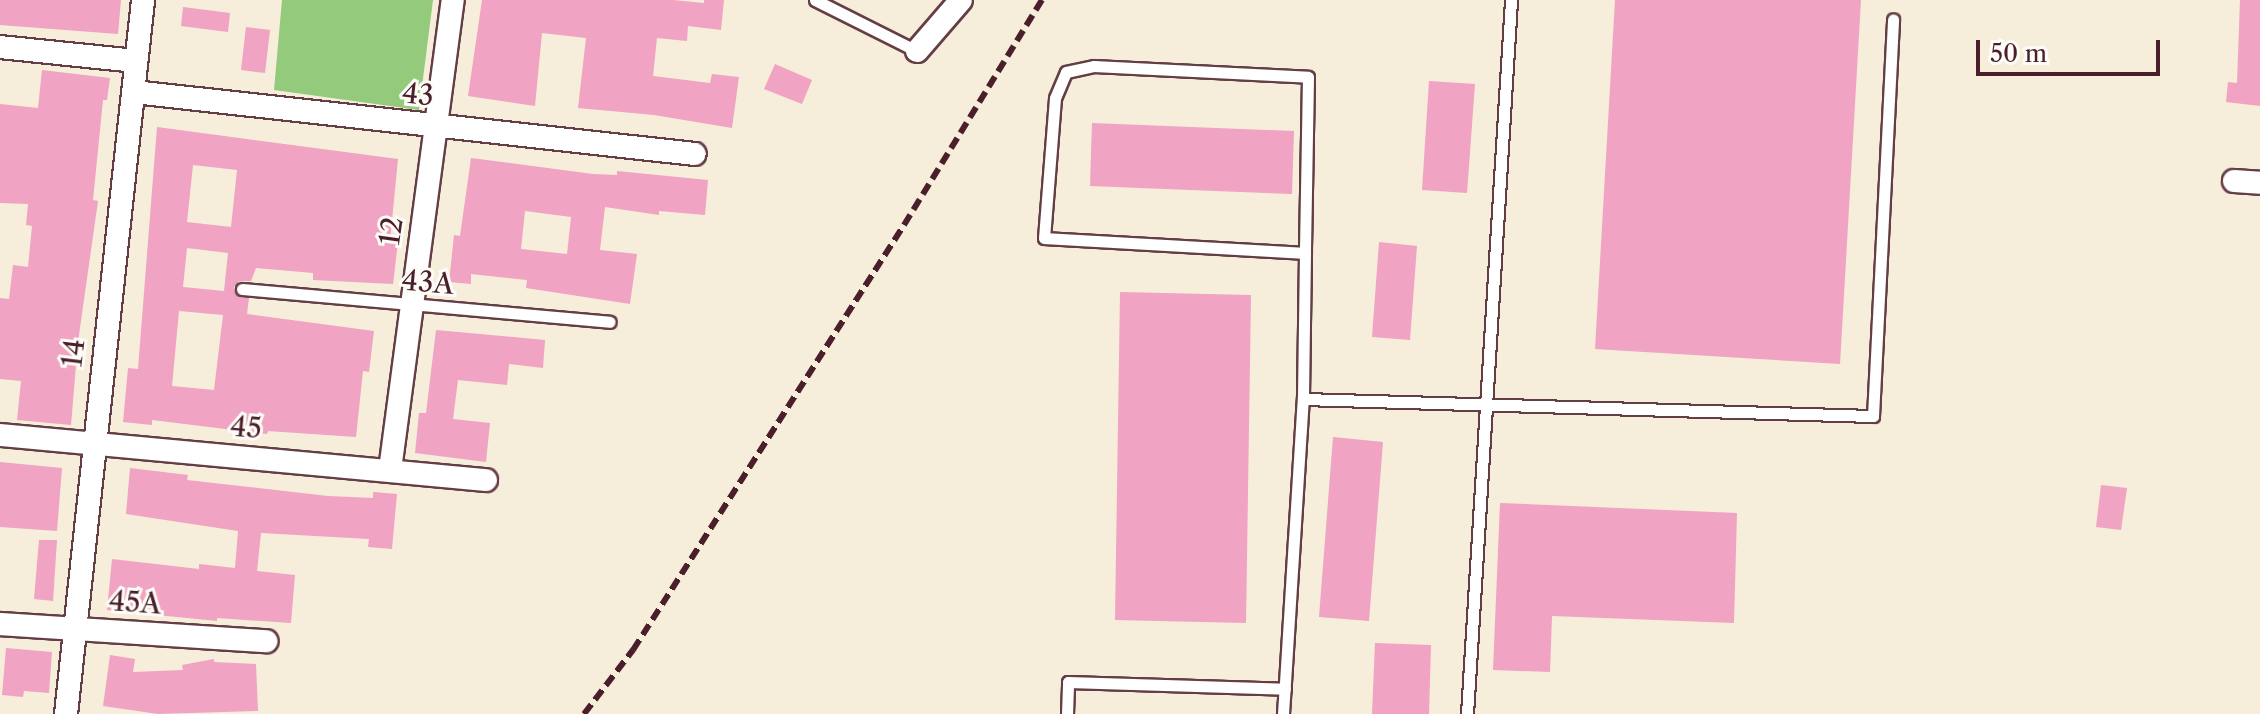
<!DOCTYPE html>
<style>
body{margin:0}
#map{position:relative;width:2260px;height:714px;overflow:hidden;background:#f6edda;font-family:"Libre Caslon Text",serif}
div>[style]{position:absolute}
[style*='--x']{left:calc(var(--x)*1px);top:calc(var(--y)*1px);width:calc(var(--w)*1px);rotate:calc(var(--a)*1deg)}
.green>*{inset:0;background:#94ca7c}
.building>*{inset:0;background:#f0a3c2}
.roads{filter:drop-shadow(2px 0 #643e45) drop-shadow(-2px 0 #643e45) drop-shadow(0 2px #643e45) drop-shadow(0 -2px #643e45)}
.lane>*{height:11px;margin:-5.5px;padding:0 5.5px;transform-origin:5.5px;border-radius:5.5px;background:#fff}
.street>*{height:22px;margin:-11px;padding:0 11px;transform-origin:11px;border-radius:11px;background:#fff}
.rail>*{height:6px;margin-top:-3px;transform-origin:0;background:repeating-linear-gradient(90deg,#4a1f2b 0 12px,transparent 0 18px)}
span{translate:-50% -50%;white-space:nowrap;text-align:center;line-height:1.15;-webkit-text-stroke:6px #fdfcf7;paint-order:stroke}
.street-label{font-size:28px;color:#4a1f2b}
.scale{position:absolute;left:1976px;top:40px;width:184px;height:36px;box-sizing:border-box;border:4px solid #4a1f2b;border-top:0;padding-left:10px;font-size:24px;line-height:28px;white-space:nowrap;color:#4a1f2b;-webkit-text-stroke:6px #fdfcf7;paint-order:stroke}
</style>
<div id="map">
<div class="green">
<i style="clip-path:polygon(282px 0,433px 0,419px 110px,274px 90px)"></i>
</div>
<div class="building">
<i style="clip-path:polygon(0 0,121px 0,118px 34px,0 25px)"></i>
<i style="clip-path:polygon(482px 0,673px 0,704px 3px,704px 0,724px 0,721px 30px,688px 26px,687px 41px,657px 38px,653px 76px,710px 83px,712px 74px,739px 77px,732px 128px,654px 115px,578px 108px,586px 38px,542px 33px,535px 106px,468px 96px)"></i>
<i style="clip-path:polygon(1615px 0,1861px 0,1840px 364px,1595px 349px)"></i>
<i style="clip-path:polygon(2240px 0,2260px 0,2260px 106px,2226px 102px,2228px 82px,2237px 83px)"></i>
<i style="clip-path:polygon(183px 7px,230px 13px,228px 32px,181px 26px)"></i>
<i style="clip-path:polygon(246px 27px,270px 30px,265px 73px,241px 70px)"></i>
<i style="clip-path:polygon(775px 64px,812px 80px,802px 104px,764px 89px)"></i>
<i style="clip-path:polygon(42px 70px,110px 78px,107px 100px,103px 100px,93px 200px,98px 201px,78px 342px,71px 425px,17px 420px,21px 381px,0 379px,0 298px,9px 299px,13px 265px,28px 267px,32px 226px,26px 225px,28px 204px,0 203px,0 104px,38px 108px)"></i>
<i style="clip-path:polygon(1429px 81px,1475px 84px,1467px 193px,1422px 190px)"></i>
<i style="clip-path:polygon(1092px 123px,1294px 131px,1292px 194px,1090px 186px)"></i>
<i style="clip-path:polygon(evenodd,157px 127px,398px 159px,390px 241px,398px 242px,393px 284px,313px 280px,313px 273px,256px 268px,251px 281px,239px 281px,234px 287px,238px 296px,249px 298px,247px 314px,374px 331px,369px 372px,363px 371px,356px 437px,268px 431px,267px 434px,152px 420px,152px 425px,123px 422px,128px 368px,138px 369px,157px 127px,193px 165px,237px 170px,231px 227px,187px 222px,193px 165px,157px 127px,187px 248px,228px 253px,224px 291px,183px 287px,187px 248px,157px 127px,179px 311px,223px 315px,214px 390px,172px 386px,179px 311px)"></i>
<i style="clip-path:polygon(evenodd,471px 158px,593px 174px,617px 175px,617px 171px,708px 180px,705px 215px,659px 211px,659px 215px,605px 207px,600px 250px,637px 254px,630px 304px,526px 288px,527px 280px,471px 274px,471px 284px,449px 282px,454px 235px,460px 236px,471px 158px,525px 211px,571px 217px,567px 254px,521px 249px,525px 211px)"></i>
<i style="clip-path:polygon(1379px 242px,1417px 246px,1410px 340px,1372px 337px)"></i>
<i style="clip-path:polygon(1120px 292px,1251px 295px,1246px 623px,1115px 620px)"></i>
<i style="clip-path:polygon(436px 330px,545px 340px,543px 368px,509px 364px,507px 385px,458px 380px,453px 419px,490px 423px,486px 462px,415px 453px,419px 413px,426px 413px)"></i>
<i style="clip-path:polygon(1333px 437px,1383px 442px,1369px 621px,1319px 617px)"></i>
<i style="clip-path:polygon(0 462px,62px 468px,57px 531px,0 527px)"></i>
<i style="clip-path:polygon(130px 468px,188px 475px,187px 480px,328px 496px,373px 498px,373px 492px,397px 494px,392px 549px,368px 547px,369px 539px,261px 533px,257px 571px,295px 575px,291px 623px,217px 618px,217px 621px,107px 610px,112px 559px,199px 569px,199px 564px,235px 568px,238px 531px,126px 514px)"></i>
<i style="clip-path:polygon(2101px 485px,2127px 488px,2121px 530px,2096px 527px)"></i>
<i style="clip-path:polygon(1500px 503px,1737px 513px,1734px 623px,1552px 616px,1550px 672px,1493px 670px)"></i>
<i style="clip-path:polygon(39px 540px,57px 540px,53px 601px,34px 599px)"></i>
<i style="clip-path:polygon(1375px 643px,1431px 645px,1429px 714px,1372px 714px)"></i>
<i style="clip-path:polygon(6px 648px,52px 652px,49px 693px,24px 691px,23px 697px,2px 695px)"></i>
<i style="clip-path:polygon(110px 655px,135px 659px,133px 672px,183px 670px,182px 665px,214px 659px,214px 662px,256px 664px,258px 711px,158px 714px,103px 706px)"></i>
</div>
<div class="roads">
<div class="lane">
<i style="--x:815;--y:0;--w:114;--a:26.6"></i>
<i style="--x:1305;--y:253;--w:261;--a:-176.7"></i>
<i style="--x:1044;--y:238;--w:140;--a:-85.5"></i>
<i style="--x:1055;--y:98;--w:28;--a:-67"></i>
<i style="--x:1066;--y:72;--w:29;--a:-12"></i>
<i style="--x:1094;--y:66;--w:214;--a:2.9"></i>
<i style="--x:1308;--y:77;--w:176;--a:91"></i>
<i style="--x:1305;--y:253;--w:146;--a:90.8"></i>
<i style="--x:1303;--y:399;--w:570;--a:1.71"></i>
<i style="--x:1873;--y:416;--w:397;--a:-87.1"></i>
<i style="--x:242;--y:289;--w:369;--a:5.1"></i>
<i style="--x:1067;--y:714;--w:32;--a:-88"></i>
<i style="--x:1068;--y:682;--w:217;--a:1.8"></i>
<i style="--x:1283;--y:714;--w:316;--a:-86.4"></i>
<i style="--x:1467;--y:714;--w:715;--a:-86.47"></i>
</div>
<div class="street">
<i style="--x:0;--y:47;--w:137;--a:5.9"></i>
<i style="--x:917;--y:51;--w:67;--a:-49.2"></i>
<i style="--x:134;--y:92;--w:564;--a:6.31"></i>
<i style="--x:2234;--y:181;--w:26;--a:4"></i>
<i style="--x:0;--y:435;--w:488;--a:5.3"></i>
<i style="--x:390;--y:470;--w:474;--a:-82.4"></i>
<i style="--x:0;--y:624;--w:267;--a:3.7"></i>
<i style="--x:66;--y:714;--w:718;--a:-83.84"></i>
</div>
</div>
<div class="rail">
<i style="--x:584;--y:714;--w:81;--a:-52.6"></i>
<i style="--x:633;--y:650;--w:504;--a:-57.48"></i>
<i style="--x:904;--y:225;--w:264;--a:-58.5"></i>
</div>
<div class="street-label">
<span style="left:418px;top:94px;rotate:6deg">43</span>
<span style="left:391px;top:231px;rotate:-82deg">12</span>
<span style="left:428px;top:282px;rotate:5deg">43A</span>
<span style="left:73px;top:353px;rotate:-83deg">14</span>
<span style="left:246px;top:427px;rotate:5deg">45</span>
<span style="left:135px;top:602px;rotate:4deg">45A</span>
</div>
<div class="scale">50 m</div>
</div>
